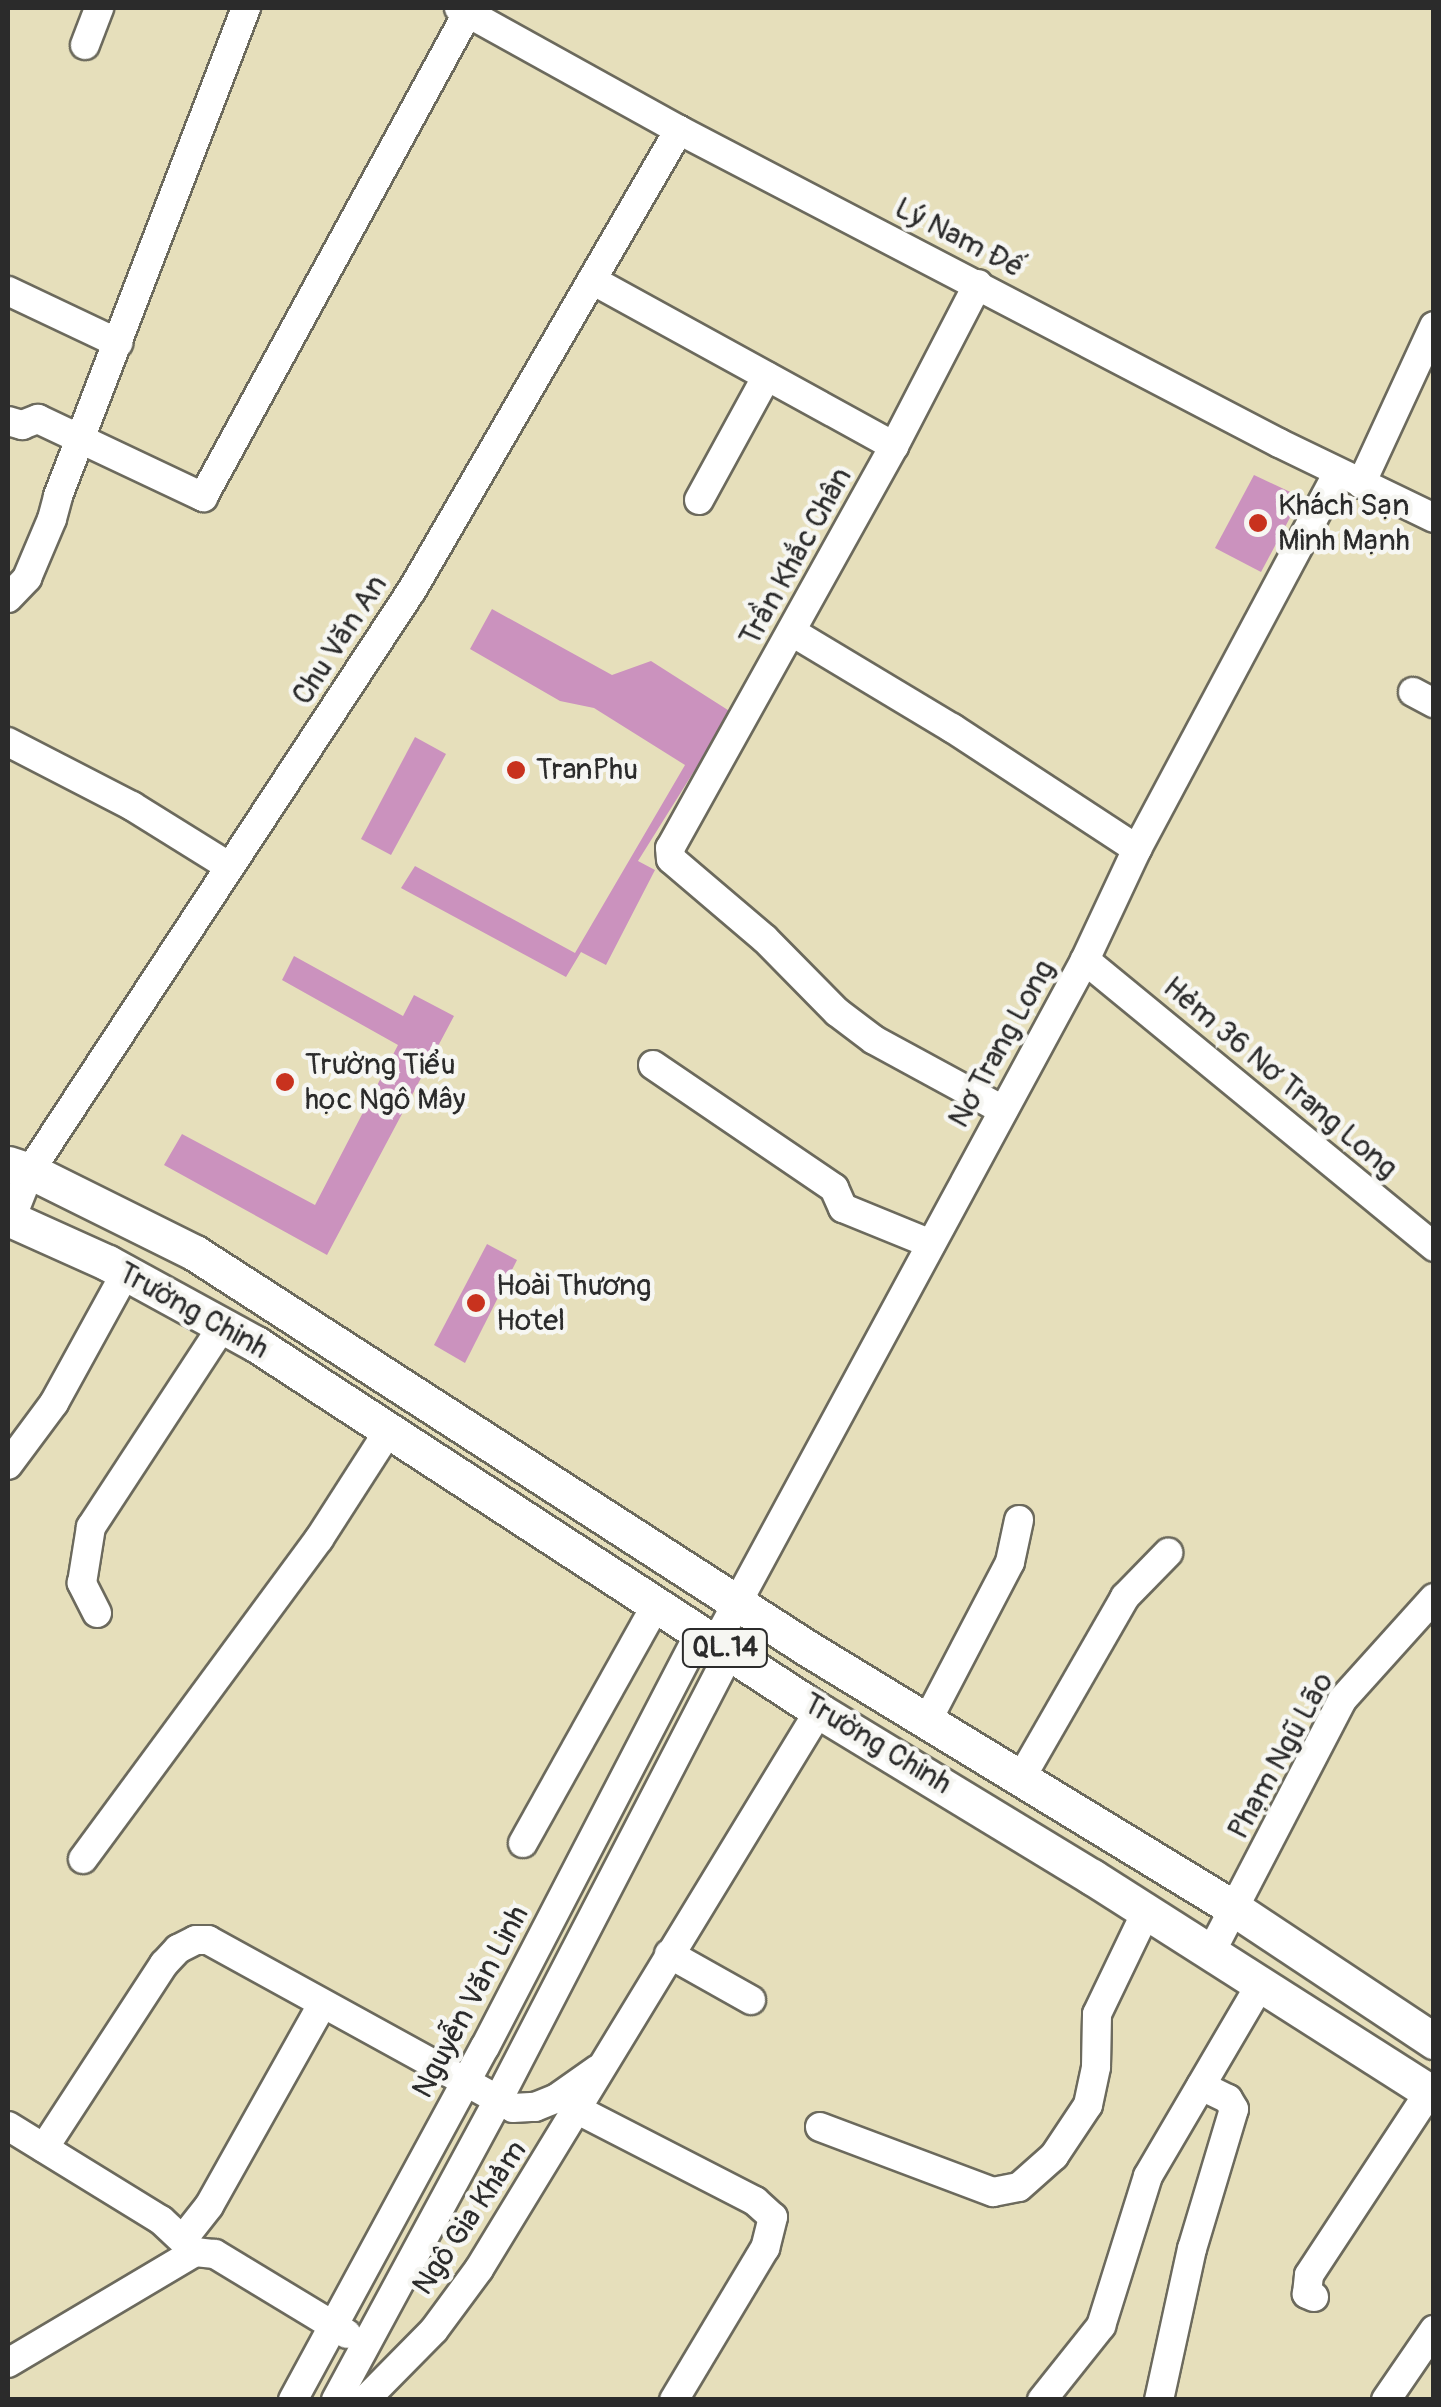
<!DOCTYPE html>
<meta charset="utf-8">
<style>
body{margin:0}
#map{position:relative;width:1441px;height:2407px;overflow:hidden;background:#e6dfbb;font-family:Pangolin,sans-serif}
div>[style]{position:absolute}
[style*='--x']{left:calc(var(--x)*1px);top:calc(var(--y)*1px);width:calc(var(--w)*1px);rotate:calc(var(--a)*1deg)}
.building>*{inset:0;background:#cb92be}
.roads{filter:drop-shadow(2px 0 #6c6a5d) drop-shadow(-2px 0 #6c6a5d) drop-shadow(0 2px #6c6a5d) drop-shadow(0 -2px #6c6a5d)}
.minor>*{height:28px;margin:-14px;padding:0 14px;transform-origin:14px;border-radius:14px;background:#fff}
.major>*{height:35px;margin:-17.5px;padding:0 17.5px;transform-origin:17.5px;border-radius:17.5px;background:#fff}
.dots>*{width:28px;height:28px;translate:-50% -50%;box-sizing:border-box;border:5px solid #f6f6f2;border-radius:50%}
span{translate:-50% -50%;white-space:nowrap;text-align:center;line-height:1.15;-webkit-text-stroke:9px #f6f6f2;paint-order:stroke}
.shield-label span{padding:2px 8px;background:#f6f6f2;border:2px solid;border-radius:8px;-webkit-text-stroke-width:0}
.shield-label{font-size:28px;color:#2b2b2b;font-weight:700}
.street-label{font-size:30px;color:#2b2b2b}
.poi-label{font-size:30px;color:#2b2b2b}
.left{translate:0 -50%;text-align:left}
.frame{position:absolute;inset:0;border:10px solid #2b2b2b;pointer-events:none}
</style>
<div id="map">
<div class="building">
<i style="clip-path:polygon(1254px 475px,1301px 497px,1261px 572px,1215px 548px)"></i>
<i style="clip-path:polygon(492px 609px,612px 675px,651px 661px,731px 712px,638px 861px,655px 870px,606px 965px,581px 952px,566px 977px,401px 888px,415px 866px,575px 953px,685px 765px,594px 708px,560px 701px,470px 649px)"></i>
<i style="clip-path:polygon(415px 737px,446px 754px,391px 855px,361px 839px)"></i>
<i style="clip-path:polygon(294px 956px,403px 1016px,414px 995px,454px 1016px,327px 1255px,164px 1165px,182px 1134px,315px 1205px,398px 1045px,282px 980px)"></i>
<i style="clip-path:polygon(487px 1244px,517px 1260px,465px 1363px,434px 1345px)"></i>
</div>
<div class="roads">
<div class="minor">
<i style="--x:459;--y:8;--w:252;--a:29"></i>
<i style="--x:679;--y:130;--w:677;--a:27.55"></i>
<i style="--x:1279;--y:443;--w:172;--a:25.8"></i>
<i style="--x:85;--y:45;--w:40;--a:-69"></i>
<i style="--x:592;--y:280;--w:345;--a:28.8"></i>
<i style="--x:978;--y:284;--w:182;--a:117.4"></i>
<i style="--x:894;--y:446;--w:460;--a:119.1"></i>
<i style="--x:670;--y:848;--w:11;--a:85"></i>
<i style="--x:671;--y:859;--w:123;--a:40.4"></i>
<i style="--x:765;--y:939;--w:103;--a:45.4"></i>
<i style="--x:837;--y:1012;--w:46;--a:37.1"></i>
<i style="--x:874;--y:1040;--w:147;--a:28.5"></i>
<i style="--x:8;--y:291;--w:122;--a:25.3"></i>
<i style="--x:8;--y:421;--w:15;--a:16"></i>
<i style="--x:22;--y:425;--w:17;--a:-21"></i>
<i style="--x:38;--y:419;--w:183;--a:25.3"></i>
<i style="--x:203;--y:497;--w:553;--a:-61.35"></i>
<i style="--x:1361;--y:484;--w:174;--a:-65.2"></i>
<i style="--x:699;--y:500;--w:141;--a:-61.3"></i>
<i style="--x:8;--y:598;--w:28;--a:-46"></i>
<i style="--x:27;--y:578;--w:64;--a:-67"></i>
<i style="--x:52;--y:519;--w:24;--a:-75"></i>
<i style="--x:58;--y:496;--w:523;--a:-68.93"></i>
<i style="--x:792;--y:632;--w:187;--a:31"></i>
<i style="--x:952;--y:728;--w:221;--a:33.2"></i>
<i style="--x:1413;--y:692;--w:24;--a:28"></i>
<i style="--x:8;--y:742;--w:140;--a:27.3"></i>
<i style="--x:132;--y:806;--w:115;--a:31.9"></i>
<i style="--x:1085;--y:960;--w:452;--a:39.4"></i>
<i style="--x:653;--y:1065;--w:219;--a:34.2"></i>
<i style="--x:834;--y:1188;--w:22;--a:66"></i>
<i style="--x:843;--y:1208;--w:95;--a:22.2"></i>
<i style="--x:11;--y:1219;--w:52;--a:-68.4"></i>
<i style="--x:30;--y:1171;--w:695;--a:-56.68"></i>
<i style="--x:412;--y:590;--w:532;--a:-59.87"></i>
<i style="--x:8;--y:1465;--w:77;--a:-53.4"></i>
<i style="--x:54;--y:1403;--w:149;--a:-61.2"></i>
<i style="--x:97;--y:1613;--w:34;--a:-117"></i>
<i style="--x:82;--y:1583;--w:57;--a:-80.9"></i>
<i style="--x:91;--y:1527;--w:241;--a:-56.8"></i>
<i style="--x:716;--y:1642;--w:775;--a:-61.58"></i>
<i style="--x:1085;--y:960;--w:123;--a:-64.9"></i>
<i style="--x:1137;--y:849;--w:426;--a:-61.9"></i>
<i style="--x:927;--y:1721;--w:179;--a:-62.4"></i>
<i style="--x:1010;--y:1562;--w:43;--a:-77.9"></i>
<i style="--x:1021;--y:1778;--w:209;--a:-60.1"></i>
<i style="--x:1125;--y:1597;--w:62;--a:-45.7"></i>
<i style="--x:523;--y:1843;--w:275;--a:-60.8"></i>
<i style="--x:83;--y:1859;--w:398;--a:-53.6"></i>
<i style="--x:319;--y:1539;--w:130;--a:-57.3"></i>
<i style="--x:669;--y:1954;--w:94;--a:29.3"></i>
<i style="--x:1210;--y:1954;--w:286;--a:-62.5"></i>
<i style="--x:1342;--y:1700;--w:137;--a:-48"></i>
<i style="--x:578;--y:2110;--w:199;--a:27.2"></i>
<i style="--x:755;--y:2201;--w:24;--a:42"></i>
<i style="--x:773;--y:2217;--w:32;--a:104"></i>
<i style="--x:765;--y:2248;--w:177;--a:120.9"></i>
<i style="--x:8;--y:2126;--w:180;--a:31.6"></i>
<i style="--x:161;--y:2220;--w:45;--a:43.2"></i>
<i style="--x:820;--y:2127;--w:185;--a:20.6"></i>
<i style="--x:993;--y:2192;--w:26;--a:-11"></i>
<i style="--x:1019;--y:2187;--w:47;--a:-41.5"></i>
<i style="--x:1054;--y:2156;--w:61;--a:-56.3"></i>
<i style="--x:1088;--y:2105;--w:39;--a:-78"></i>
<i style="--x:1096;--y:2067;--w:53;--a:-88.9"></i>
<i style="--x:1097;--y:2014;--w:113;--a:-64.3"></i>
<i style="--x:44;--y:2148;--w:220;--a:-56.9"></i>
<i style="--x:164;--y:1964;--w:21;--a:-47"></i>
<i style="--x:178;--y:1949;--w:20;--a:-27"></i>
<i style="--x:196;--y:1940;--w:12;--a:0"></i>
<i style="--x:208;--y:1940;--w:348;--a:28.8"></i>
<i style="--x:513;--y:2108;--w:22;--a:-3"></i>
<i style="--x:535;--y:2107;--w:24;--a:-22"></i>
<i style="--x:557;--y:2098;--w:50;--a:-35.3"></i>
<i style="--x:183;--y:2239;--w:42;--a:-51.8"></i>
<i style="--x:209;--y:2206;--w:231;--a:-60.7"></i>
<i style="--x:1314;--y:2297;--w:8;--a:-157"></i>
<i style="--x:1307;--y:2294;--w:19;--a:-84"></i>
<i style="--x:1309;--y:2275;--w:219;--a:-56.7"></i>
<i style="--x:8;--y:2363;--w:217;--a:-30.7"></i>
<i style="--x:195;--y:2252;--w:20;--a:6"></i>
<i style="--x:215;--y:2254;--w:154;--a:31.2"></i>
<i style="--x:293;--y:2400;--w:402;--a:-61.5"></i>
<i style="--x:485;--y:2047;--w:467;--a:-62.6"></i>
<i style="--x:336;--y:2400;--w:339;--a:-61.6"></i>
<i style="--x:497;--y:2102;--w:507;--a:-62.63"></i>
<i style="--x:365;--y:2400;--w:98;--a:-45.4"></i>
<i style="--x:434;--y:2330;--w:76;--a:-53.6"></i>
<i style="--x:479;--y:2269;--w:653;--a:-58.65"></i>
<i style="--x:1042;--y:2400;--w:95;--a:-51.4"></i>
<i style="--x:1101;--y:2326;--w:157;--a:-72.6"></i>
<i style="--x:1148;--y:2176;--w:221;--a:-59.6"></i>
<i style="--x:1159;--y:2400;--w:155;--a:-77.7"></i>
<i style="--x:1192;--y:2249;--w:146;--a:-73.3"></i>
<i style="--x:1234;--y:2109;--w:12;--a:-121"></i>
<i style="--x:1228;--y:2099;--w:30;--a:-154"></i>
<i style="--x:1386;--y:2400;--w:85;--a:-55.6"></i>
</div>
<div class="major">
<i style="--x:8;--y:1164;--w:23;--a:18"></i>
<i style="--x:30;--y:1171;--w:184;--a:26.4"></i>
<i style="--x:195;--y:1253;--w:728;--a:32.84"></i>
<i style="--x:807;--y:1648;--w:501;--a:31.38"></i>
<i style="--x:1235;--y:1909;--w:239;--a:33.6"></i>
<i style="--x:8;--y:1218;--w:110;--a:24.2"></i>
<i style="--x:108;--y:1263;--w:169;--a:28.7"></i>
<i style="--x:256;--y:1344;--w:672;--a:33.1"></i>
<i style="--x:819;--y:1711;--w:320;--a:31.3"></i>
<i style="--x:1092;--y:1877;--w:406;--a:32.5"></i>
</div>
</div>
<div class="dots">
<i style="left:1258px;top:523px;background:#c8321e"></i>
<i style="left:516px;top:770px;background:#c8321e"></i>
<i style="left:285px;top:1082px;background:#c8321e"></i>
<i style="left:476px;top:1303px;background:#c8321e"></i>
</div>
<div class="shield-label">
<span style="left:725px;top:1648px">QL.14</span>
</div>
<div class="street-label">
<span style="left:959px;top:238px;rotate:27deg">Lý Nam Đế</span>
<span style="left:796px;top:557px;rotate:-61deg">Trần Khắc Chân</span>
<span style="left:340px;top:640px;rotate:-57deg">Chu Văn An</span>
<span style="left:1002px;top:1044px;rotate:-61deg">Nơ Trang Long</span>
<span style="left:1280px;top:1078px;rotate:40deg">Hẻm 36 Nơ Trang Long</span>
<span style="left:193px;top:1311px;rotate:29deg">Trường Chinh</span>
<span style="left:877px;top:1744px;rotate:31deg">Trường Chinh</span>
<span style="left:1281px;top:1756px;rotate:-61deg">Phạm Ngũ Lão</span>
<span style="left:471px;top:2002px;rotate:-62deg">Nguyễn Văn Linh</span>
<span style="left:470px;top:2218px;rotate:-56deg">Ngô Gia Khảm</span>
</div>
<div class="poi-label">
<span class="left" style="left:1278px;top:523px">Khách Sạn<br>Minh Mạnh</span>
<span class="left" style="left:536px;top:770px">TranPhu</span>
<span class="left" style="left:305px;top:1082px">Trường Tiểu<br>học Ngô Mây</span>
<span class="left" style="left:496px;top:1303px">Hoài Thương<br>Hotel</span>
</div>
<div class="frame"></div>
</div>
